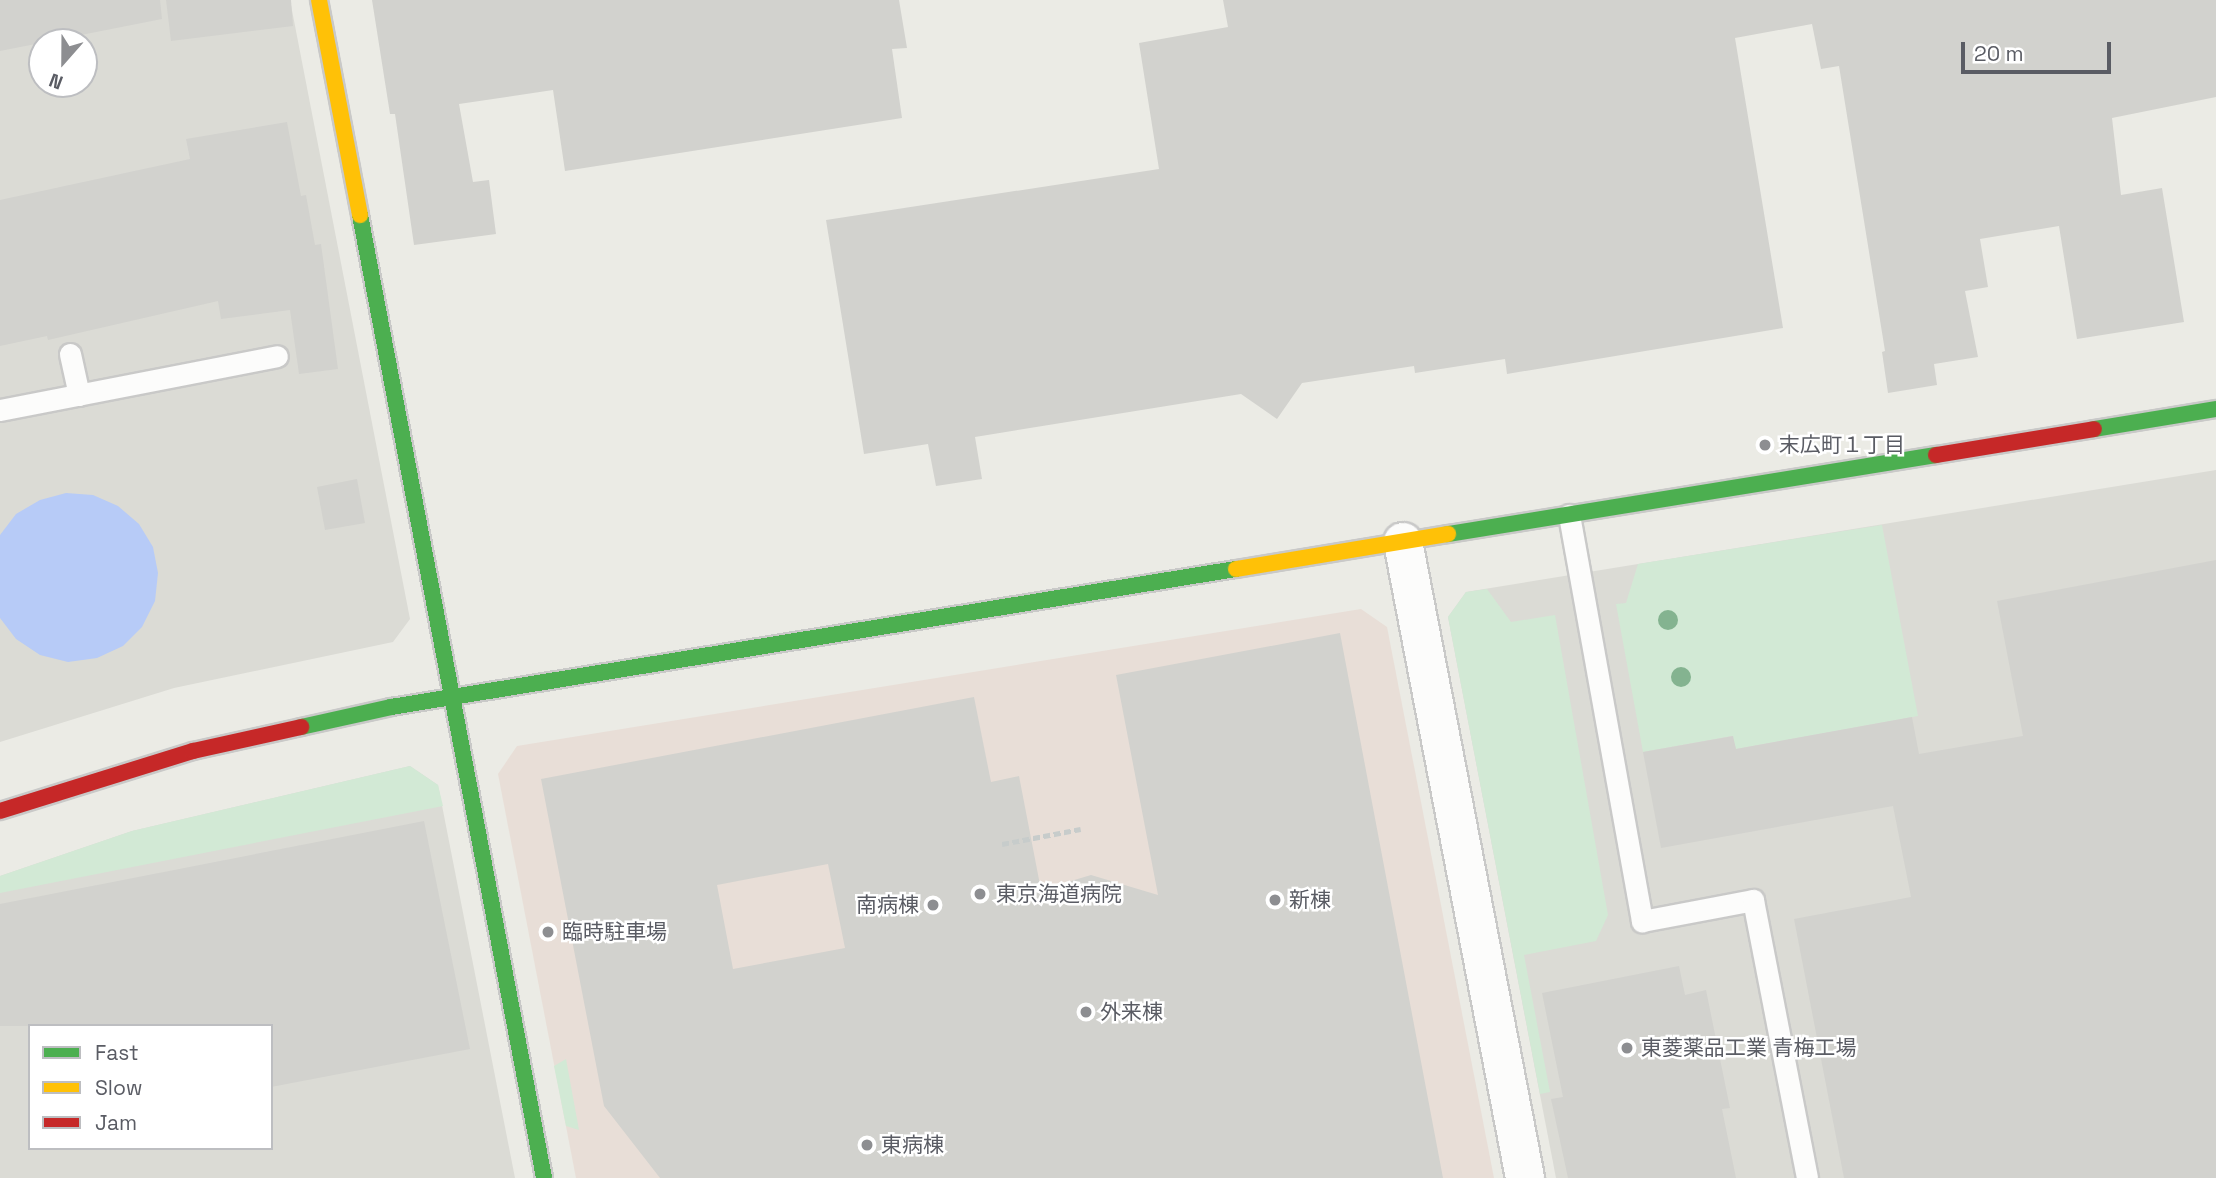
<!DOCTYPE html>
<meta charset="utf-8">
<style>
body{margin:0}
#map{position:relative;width:2216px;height:1178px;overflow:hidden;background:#ebebe5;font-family:"Space Grotesk","Noto Sans JP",sans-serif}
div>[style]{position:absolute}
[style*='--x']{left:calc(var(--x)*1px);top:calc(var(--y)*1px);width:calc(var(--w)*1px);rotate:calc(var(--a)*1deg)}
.industrial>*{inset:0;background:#dbdbd5}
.medical>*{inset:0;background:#e8ded7}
.green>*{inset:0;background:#d2e9d5}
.water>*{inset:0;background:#b7cbf7}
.building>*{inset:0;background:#d2d2ce}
.path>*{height:4.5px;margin-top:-2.25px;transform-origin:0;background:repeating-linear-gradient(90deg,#c7cccb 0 7px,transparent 0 10.5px)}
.roads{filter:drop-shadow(2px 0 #c9c9c8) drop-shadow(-2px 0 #c9c9c8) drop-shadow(0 2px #c9c9c8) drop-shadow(0 -2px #c9c9c8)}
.lane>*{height:21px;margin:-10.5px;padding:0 10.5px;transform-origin:10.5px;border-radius:10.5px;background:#fcfcfb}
.street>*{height:38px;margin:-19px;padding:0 19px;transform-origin:19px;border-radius:19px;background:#fcfcfb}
.fast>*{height:16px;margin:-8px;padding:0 8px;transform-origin:8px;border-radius:8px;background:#4caf50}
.slow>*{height:16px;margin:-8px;padding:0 8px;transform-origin:8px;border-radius:8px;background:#ffc107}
.jam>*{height:16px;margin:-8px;padding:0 8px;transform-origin:8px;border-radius:8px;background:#c62828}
.trees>*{width:20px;height:20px;margin:-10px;border-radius:50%;background:#84b390}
.dots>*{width:19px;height:19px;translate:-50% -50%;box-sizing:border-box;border:4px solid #fff;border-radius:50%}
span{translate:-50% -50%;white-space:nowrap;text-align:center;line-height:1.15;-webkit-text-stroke:5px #fff;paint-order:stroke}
.poi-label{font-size:21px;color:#5a5c64}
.left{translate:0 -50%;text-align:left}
.right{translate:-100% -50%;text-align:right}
.legend{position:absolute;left:28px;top:1024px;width:245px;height:126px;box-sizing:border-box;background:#fff;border:2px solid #bdbec1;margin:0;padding:9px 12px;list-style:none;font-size:21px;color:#5a5c64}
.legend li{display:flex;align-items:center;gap:14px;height:35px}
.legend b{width:35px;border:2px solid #bdbec1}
.north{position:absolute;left:28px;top:28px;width:70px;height:70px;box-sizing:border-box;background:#fff;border:2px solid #bdbec1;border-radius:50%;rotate:201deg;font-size:19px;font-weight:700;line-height:28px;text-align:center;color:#5a5c64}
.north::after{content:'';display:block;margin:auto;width:24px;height:32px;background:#8d8e91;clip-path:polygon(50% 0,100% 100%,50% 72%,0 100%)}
.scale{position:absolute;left:1961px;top:42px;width:150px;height:32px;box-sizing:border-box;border:4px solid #5a5c64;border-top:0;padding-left:9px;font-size:21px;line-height:24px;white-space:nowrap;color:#5a5c64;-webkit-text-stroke:5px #fff;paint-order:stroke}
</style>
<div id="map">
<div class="industrial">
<i style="clip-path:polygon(evenodd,0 0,290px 0,410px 619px,393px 642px,174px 688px,0 742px,0 0,42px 42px,84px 42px,84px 84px,42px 84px,42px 42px)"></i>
<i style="clip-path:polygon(2216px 470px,2216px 1178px,1556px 1178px,1448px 617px,1466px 592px)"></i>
<i style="clip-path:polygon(evenodd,410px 766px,438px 785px,515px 1178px,0 1178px,0 876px,132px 831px,410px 766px,30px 1026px,271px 1026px,271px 1148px,30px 1148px,30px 1026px)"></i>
</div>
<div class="medical">
<i style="clip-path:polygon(1361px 609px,1387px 627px,1494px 1178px,576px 1178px,498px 774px,517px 746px)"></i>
</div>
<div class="green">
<i style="clip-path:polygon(1882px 525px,1918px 716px,1736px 749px,1732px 736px,1643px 752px,1616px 604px,1626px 603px,1638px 564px)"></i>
<i style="clip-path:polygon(1487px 589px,1511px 622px,1555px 615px,1608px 915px,1596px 941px,1524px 955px,1550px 1092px,1540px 1094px,1448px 617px,1466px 592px)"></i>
<i style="clip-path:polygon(410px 766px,438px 785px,443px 806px,0 893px,0 876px,132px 831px)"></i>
<i style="clip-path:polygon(566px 1059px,579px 1130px,566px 1126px,554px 1066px)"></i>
</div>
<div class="water">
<i style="clip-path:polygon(66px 493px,93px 495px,118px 506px,139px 524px,153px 547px,158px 573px,155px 601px,142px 627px,123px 646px,97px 658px,68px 662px,40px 655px,16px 639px,0 618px,0 535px,16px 514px,40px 500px)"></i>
</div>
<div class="building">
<i style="clip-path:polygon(0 0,160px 0,162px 19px,0 51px)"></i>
<i style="clip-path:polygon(166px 0,291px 0,293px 26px,171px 41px)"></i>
<i style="clip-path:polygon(372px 0,899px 0,907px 48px,892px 49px,902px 118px,565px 171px,553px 90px,459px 104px,473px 182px,489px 180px,496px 234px,414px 245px,395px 114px,390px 114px)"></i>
<i style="clip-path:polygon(1223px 0,2216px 0,2216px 97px,2112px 118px,2121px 195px,2162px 188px,2184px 322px,2077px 339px,2059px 226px,1980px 239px,1988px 287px,1965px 291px,1978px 357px,1934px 364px,1937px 385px,1888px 393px,1882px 352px,1885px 351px,1839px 66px,1821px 69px,1812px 24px,1735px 38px,1783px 328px,1507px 374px,1505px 359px,1415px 373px,1414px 366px,1302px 383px,1277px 419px,1241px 394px,975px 437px,982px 479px,936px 486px,928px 444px,864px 454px,826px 220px,1159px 169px,1139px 43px,1228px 27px)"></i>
<i style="clip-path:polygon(287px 122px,301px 196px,306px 195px,315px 245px,321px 244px,338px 369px,299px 374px,290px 310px,221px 319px,218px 301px,48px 340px,47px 336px,0 346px,0 200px,190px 159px,186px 139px)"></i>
<i style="clip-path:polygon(357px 479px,365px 523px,325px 530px,317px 487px)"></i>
<i style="clip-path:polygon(2216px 560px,2216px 1178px,1844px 1178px,1794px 919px,1911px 897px,1893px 806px,1661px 848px,1643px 752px,1733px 736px,1736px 749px,1912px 717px,1919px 754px,2023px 736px,1997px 601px)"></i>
<i style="clip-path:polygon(evenodd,1340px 633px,1443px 1178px,660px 1178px,604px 1106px,541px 779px,974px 697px,991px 782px,1019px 776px,1041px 890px,1091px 875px,1158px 895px,1116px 675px,1340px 633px,828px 864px,845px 948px,733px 969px,717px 885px,828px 864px)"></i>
<i style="clip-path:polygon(424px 821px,470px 1049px,271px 1087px,271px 1026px,0 1026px,0 904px)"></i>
<i style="clip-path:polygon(1679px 966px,1685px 995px,1706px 990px,1730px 1108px,1722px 1109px,1736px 1178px,1568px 1178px,1551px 1099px,1563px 1097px,1542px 993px)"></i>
</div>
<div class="path">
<i style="--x:1002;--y:844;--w:80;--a:-10.8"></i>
</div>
<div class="roads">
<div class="lane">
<i style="--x:70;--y:354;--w:42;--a:77.6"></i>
<i style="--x:0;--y:410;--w:282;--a:-11"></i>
<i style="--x:1569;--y:515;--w:413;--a:79.8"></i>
<i style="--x:1642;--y:921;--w:113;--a:-10.7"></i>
<i style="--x:1753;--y:900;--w:283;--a:79"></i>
</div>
<div class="street">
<i style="--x:1403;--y:542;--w:648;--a:79.14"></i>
</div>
<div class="fast">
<i style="--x:360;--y:215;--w:980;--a:79.18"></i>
<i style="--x:2094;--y:429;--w:124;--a:-9.3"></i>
<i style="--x:1448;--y:534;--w:494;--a:-9.2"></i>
<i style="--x:301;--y:727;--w:92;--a:-12.5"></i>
<i style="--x:391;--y:707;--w:856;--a:-9.28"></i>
</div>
<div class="slow">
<i style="--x:319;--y:0;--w:219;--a:79.2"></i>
<i style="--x:1236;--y:569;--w:215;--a:-9.4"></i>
</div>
<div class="jam">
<i style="--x:1936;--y:455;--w:160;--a:-9.3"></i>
<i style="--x:0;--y:811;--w:202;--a:-17.3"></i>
<i style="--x:193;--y:751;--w:111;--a:-12.5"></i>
</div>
</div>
<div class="trees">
<i style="left:1668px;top:620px"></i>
<i style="left:1681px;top:677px"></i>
</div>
<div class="dots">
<i style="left:1765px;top:445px;background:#8d8e91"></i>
<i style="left:980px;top:894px;background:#8d8e91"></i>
<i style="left:1275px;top:900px;background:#8d8e91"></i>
<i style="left:933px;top:905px;background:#8d8e91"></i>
<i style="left:548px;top:932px;background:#8d8e91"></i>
<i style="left:1086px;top:1012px;background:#8d8e91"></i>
<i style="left:1627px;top:1048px;background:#8d8e91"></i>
<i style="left:867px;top:1145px;background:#8d8e91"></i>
</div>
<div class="poi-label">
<span class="left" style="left:1779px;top:445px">末広町１丁目</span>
<span class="left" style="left:996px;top:894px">東京海道病院</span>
<span class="left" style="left:1289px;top:900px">新棟</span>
<span class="right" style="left:919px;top:905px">南病棟</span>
<span class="left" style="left:562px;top:932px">臨時駐車場</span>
<span class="left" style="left:1100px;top:1012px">外来棟</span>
<span class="left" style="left:1641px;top:1048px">東菱薬品工業 青梅工場</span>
<span class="left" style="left:881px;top:1145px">東病棟</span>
</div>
<ul class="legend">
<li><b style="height:9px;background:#4caf50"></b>Fast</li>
<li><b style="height:9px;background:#ffc107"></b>Slow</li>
<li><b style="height:9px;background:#c62828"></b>Jam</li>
</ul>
<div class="north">N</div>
<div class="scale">20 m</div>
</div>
